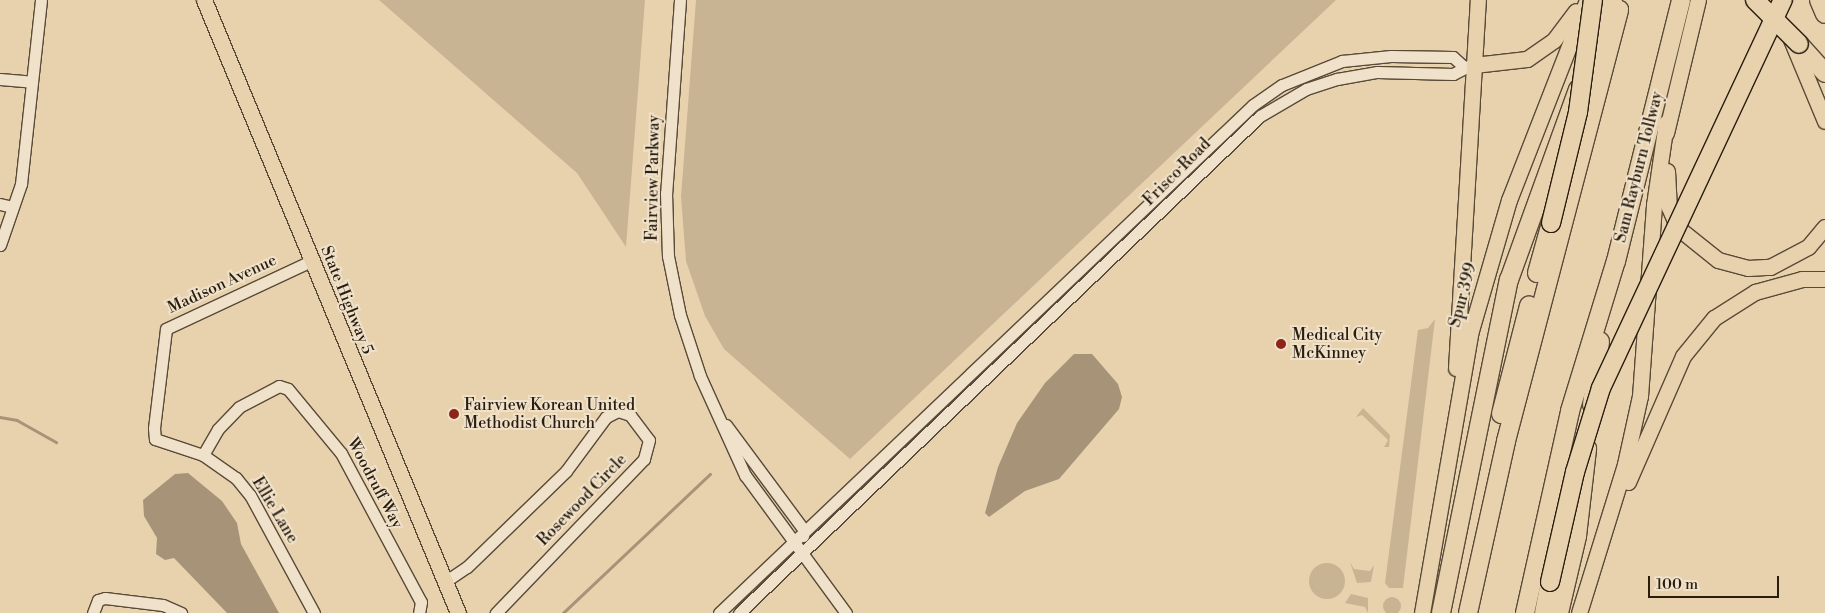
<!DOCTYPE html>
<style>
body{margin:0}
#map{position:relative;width:1825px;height:613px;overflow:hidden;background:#e8d2ae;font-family:"Libre Bodoni",serif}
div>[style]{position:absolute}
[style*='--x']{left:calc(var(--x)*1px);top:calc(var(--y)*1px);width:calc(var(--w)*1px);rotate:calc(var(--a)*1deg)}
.green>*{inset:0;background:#c8b393}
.round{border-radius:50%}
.water>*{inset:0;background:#a79478}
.stream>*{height:2.5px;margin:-1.25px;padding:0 1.25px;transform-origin:1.25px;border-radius:1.25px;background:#a79478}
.roads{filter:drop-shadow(1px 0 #594a38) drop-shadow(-1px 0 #594a38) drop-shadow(0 1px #594a38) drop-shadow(0 -1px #594a38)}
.minor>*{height:11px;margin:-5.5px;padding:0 5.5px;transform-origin:5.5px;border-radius:5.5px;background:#f0e2ca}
.major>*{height:15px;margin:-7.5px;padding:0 7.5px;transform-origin:7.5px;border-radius:7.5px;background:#e8d2ae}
.highway>*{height:18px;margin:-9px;padding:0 9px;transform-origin:9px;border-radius:9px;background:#e8d2ae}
.bridges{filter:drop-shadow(1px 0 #291d10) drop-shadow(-1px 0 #291d10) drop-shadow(0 1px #291d10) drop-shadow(0 -1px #291d10)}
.highway-bridge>*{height:18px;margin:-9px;padding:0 9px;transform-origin:9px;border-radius:9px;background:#e8d2ae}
.dots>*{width:14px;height:14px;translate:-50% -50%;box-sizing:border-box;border:2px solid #f0e2ca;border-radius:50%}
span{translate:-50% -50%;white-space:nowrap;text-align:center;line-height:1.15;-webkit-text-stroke:4px #f0e2ca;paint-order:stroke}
.street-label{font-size:16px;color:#291d10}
.poi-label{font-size:16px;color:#291d10}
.left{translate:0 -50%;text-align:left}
.scale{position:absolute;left:1648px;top:576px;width:131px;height:22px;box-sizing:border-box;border:2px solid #291d10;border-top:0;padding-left:6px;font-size:15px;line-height:18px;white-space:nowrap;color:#291d10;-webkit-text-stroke:4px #f0e2ca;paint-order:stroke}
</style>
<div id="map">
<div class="green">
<i style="clip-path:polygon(379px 0,645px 0,626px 247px,577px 173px)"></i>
<i style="clip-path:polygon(696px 0,1336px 0,850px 459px,724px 349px,705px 316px,686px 261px,681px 197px)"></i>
<i style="clip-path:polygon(1435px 319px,1403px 588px,1389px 588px,1385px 583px,1418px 330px,1428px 328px)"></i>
<i style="clip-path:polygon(1363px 408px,1390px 435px,1389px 447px,1384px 447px,1388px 440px,1362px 415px,1356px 417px)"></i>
<i style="clip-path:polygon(1350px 562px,1354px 569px,1370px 571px,1374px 565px,1371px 582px,1357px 583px)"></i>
<i class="round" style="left:1309px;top:563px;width:36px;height:36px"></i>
<i style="clip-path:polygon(1351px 594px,1368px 598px,1368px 613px,1365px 607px,1345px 603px)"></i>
<i class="round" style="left:1383px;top:597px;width:18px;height:18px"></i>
</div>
<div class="water">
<i style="clip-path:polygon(1074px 354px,1092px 354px,1118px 384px,1122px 397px,1119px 409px,1059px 479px,1025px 491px,989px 517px,985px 513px,998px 467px,1017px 423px,1045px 383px)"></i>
<i style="clip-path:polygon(188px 473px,222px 501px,237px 523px,241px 544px,279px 613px,227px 613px,174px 558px,165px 560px,156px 554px,157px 538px,144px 516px,143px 500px,175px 474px)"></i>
</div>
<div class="stream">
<i style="--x:0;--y:417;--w:17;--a:10"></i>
<i style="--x:17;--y:420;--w:45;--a:29.4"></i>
<i style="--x:563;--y:613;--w:202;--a:-43.4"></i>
</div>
<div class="roads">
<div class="minor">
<i style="--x:680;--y:0;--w:194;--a:94.1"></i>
<i style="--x:666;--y:193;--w:63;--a:88.2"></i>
<i style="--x:668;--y:256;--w:60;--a:78.5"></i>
<i style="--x:680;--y:315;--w:64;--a:71.8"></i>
<i style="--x:700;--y:376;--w:109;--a:65.6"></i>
<i style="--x:745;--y:475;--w:171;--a:53.8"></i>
<i style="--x:0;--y:79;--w:32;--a:5"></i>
<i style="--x:0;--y:204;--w:12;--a:14"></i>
<i style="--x:0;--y:245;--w:65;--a:-71"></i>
<i style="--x:21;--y:184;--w:185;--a:-83.8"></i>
<i style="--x:313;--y:260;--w:162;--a:154.9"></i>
<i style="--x:166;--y:329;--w:100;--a:96.9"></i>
<i style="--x:154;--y:428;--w:11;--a:85"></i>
<i style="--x:155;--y:439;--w:51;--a:18.4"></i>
<i style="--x:203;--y:455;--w:40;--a:34.9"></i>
<i style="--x:236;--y:478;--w:22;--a:51"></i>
<i style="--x:250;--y:495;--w:134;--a:61.5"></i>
<i style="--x:726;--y:425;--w:131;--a:53.4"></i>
<i style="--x:804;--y:530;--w:6;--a:99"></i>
<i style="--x:203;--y:455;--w:30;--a:-60"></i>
<i style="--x:218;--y:429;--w:30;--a:-46"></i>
<i style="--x:239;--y:407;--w:45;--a:-27.7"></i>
<i style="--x:279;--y:386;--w:9;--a:18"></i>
<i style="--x:288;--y:389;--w:83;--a:50.4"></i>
<i style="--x:341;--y:453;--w:169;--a:61.8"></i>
<i style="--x:421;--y:602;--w:11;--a:100"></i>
<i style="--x:446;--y:581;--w:25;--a:-34"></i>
<i style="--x:467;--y:567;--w:138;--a:-44.1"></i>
<i style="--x:566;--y:471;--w:67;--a:-53.5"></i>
<i style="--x:606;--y:417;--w:13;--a:-27"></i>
<i style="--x:618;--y:411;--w:13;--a:18"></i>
<i style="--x:630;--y:415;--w:31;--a:53"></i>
<i style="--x:649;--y:440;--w:20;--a:105"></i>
<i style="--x:644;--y:459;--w:214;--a:133.9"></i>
<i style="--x:93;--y:613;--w:14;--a:-69"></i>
<i style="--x:98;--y:600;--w:7;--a:-16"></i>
<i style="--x:105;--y:598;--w:58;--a:6.9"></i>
<i style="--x:163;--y:605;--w:20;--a:24"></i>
<i style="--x:719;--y:613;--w:737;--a:-43.57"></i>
<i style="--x:1253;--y:105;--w:35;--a:-35"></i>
<i style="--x:1282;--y:85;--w:65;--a:-21.8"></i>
<i style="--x:1342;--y:61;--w:49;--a:-5.8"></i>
<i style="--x:1391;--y:56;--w:62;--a:0.9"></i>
<i style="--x:1453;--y:57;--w:15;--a:42"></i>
<i style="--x:739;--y:613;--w:720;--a:-43.65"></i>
<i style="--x:1260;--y:116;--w:53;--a:-30.4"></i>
<i style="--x:1306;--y:89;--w:33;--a:-18"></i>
<i style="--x:1337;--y:79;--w:41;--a:-9.9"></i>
<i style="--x:1377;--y:72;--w:76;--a:1.5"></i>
<i style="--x:1453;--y:74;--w:20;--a:-27"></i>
</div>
<div class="major">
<i style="--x:204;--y:0;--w:664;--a:67.49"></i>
<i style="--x:1790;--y:37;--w:91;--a:67.4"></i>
<i style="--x:1474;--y:65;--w:53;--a:-6.5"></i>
<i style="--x:1527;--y:59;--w:33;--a:-35"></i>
<i style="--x:1554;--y:40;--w:36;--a:-53"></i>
<i style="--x:1666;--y:133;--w:137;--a:-76.5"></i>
<i style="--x:1667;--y:171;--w:36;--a:87"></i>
<i style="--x:1669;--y:207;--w:23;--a:67"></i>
<i style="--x:1678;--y:228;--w:51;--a:38.7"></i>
<i style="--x:1718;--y:260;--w:31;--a:15"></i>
<i style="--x:1748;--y:268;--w:22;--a:-3"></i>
<i style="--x:1770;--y:267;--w:43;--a:-27.8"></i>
<i style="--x:1808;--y:247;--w:26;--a:-50"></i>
<i style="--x:1456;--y:368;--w:369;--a:-86.6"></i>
<i style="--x:1628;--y:482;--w:137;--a:-66.4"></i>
<i style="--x:1683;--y:356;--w:49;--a:-50.8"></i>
<i style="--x:1714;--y:318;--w:49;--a:-32.4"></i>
<i style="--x:1755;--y:292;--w:49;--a:-15.5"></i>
<i style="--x:1802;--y:279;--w:23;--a:0"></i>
<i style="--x:1422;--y:613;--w:283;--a:-80.2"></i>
<i style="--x:1470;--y:334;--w:140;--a:-73.8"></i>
<i style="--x:1509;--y:200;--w:215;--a:-68.7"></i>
<i style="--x:1579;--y:613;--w:156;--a:-72.8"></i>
<i style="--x:1625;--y:464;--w:70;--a:-77.6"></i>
<i style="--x:1640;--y:396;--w:192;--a:-85.8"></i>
<i style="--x:1654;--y:205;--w:83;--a:-81.7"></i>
</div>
<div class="highway">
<i style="--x:1819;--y:0;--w:15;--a:67"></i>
<i style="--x:1799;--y:44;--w:39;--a:48"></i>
<i style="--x:1588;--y:65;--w:70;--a:-69"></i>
<i style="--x:1537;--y:273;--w:52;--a:-74.4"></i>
<i style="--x:1592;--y:405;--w:64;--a:-82.8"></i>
<i style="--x:1501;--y:414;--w:112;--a:-75.5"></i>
<i style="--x:1441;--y:613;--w:340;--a:-78.5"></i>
<i style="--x:1509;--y:280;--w:203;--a:-70.1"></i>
<i style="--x:1468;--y:613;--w:176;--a:-77.5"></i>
<i style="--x:1506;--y:441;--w:446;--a:-75.3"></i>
<i style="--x:1525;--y:613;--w:207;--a:-77.4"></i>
<i style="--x:1570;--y:411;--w:157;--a:-73"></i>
<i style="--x:1616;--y:261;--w:269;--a:-76"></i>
<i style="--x:1544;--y:613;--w:32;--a:-79"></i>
<i style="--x:1559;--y:613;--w:79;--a:-76.8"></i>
<i style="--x:1577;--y:536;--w:88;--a:-83.4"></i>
</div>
</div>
<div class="bridges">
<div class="highway-bridge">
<i style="--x:1755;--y:0;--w:62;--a:45"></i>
<i style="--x:1551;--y:223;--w:114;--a:-76.3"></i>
<i style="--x:1578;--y:112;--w:113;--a:-82.4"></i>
<i style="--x:1550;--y:582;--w:113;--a:-77.2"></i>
<i style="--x:1575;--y:472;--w:88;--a:-72.8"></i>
<i style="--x:1601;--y:388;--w:429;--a:-64.9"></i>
</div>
</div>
<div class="dots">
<i style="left:1281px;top:344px;background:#8f2418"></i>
<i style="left:454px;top:414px;background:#8f2418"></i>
</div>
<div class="street-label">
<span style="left:1639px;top:167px;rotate:-76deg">Sam Rayburn Tollway</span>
<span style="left:1177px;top:172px;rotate:-45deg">Frisco Road</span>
<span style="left:653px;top:178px;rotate:-89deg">Fairview Parkway</span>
<span style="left:222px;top:284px;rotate:-25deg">Madison Avenue</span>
<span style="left:1463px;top:295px;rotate:-75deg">Spur 399</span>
<span style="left:347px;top:300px;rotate:68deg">State Highway 5</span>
<span style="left:375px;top:483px;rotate:62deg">Woodruff Way</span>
<span style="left:582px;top:500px;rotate:-46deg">Rosewood Circle</span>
<span style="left:275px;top:510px;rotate:59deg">Ellie Lane</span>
</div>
<div class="poi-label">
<span class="left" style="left:1292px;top:344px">Medical City<br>McKinney</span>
<span class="left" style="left:464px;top:414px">Fairview Korean United<br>Methodist Church</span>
</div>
<div class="scale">100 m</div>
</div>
